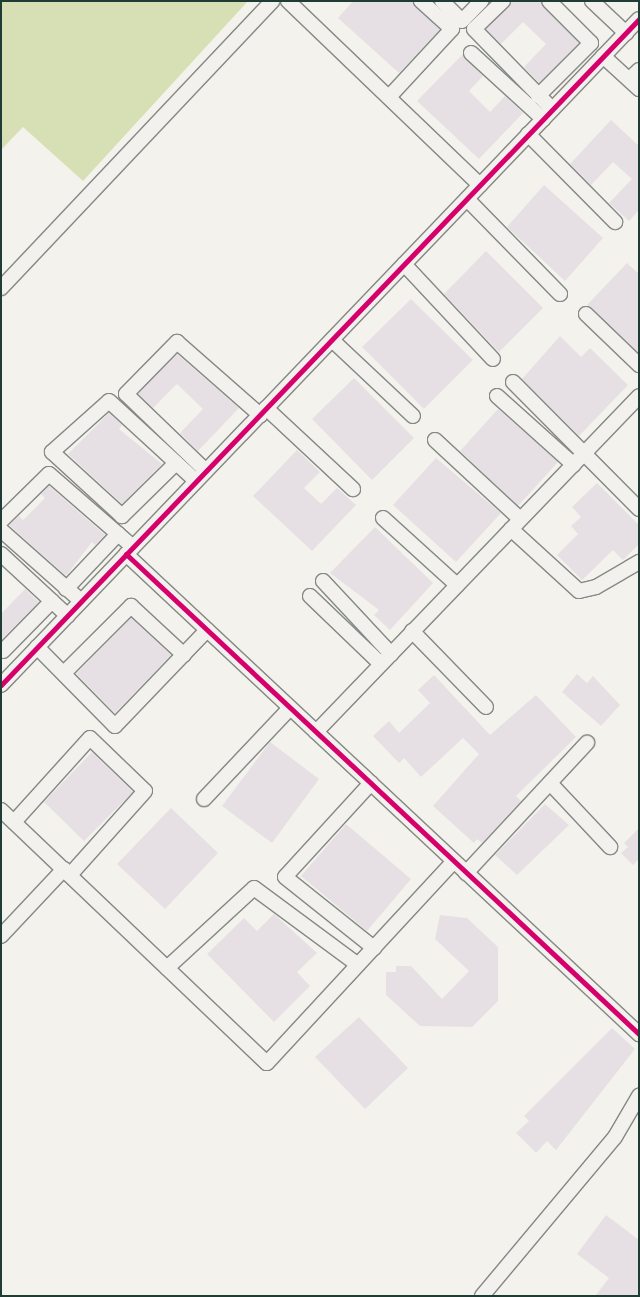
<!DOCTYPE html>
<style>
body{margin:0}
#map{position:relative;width:640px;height:1297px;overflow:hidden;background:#f4f2ec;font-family:"Gochi Hand",sans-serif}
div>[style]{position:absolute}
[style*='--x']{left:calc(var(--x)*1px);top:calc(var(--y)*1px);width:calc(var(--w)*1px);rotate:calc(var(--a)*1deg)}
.green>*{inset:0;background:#d6e0b4}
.building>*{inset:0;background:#e6e0e5}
.roads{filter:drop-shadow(1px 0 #848985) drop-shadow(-1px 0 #848985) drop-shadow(0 1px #848985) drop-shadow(0 -1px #848985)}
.street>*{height:14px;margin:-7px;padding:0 7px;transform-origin:7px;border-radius:7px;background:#f2f1ed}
.cycleway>*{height:5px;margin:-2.5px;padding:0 2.5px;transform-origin:2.5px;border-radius:2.5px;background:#d6006c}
span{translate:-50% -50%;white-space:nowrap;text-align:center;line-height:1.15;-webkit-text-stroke:4.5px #f7f3e8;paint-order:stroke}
.frame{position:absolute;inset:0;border:2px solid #1f3d34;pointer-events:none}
</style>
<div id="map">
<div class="green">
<i style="clip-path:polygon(1px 1px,248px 1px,83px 181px,23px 127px,1px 150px)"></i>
</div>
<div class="building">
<i style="clip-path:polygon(353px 1px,412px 1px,440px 30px,399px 73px,338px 18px)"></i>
<i style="clip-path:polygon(512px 1px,540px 1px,579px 43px,539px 83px,524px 67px,546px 44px,523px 22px,501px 44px,486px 29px)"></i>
<i style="clip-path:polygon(463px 54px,483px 76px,469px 91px,490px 112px,505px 96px,523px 113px,479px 159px,417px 101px)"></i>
<i style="clip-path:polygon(611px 120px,639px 146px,639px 210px,629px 221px,609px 203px,632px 179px,613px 162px,591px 185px,570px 164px)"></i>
<i style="clip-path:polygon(544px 185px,603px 238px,565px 281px,507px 227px)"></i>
<i style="clip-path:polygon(486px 251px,543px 308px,499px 352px,444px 294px)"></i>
<i style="clip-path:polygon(627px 263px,639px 274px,639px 353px,587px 305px)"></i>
<i style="clip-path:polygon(411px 299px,473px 360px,424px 409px,362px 347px)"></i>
<i style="clip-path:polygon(560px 336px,581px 357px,590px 348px,628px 385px,579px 436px,522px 379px)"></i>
<i style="clip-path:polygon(177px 354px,239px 408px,198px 451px,180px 433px,203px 409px,177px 384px,153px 408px,138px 394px)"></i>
<i style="clip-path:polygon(354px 378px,414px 438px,372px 480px,312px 419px)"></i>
<i style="clip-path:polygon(498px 409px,558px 462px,518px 506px,460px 451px)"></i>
<i style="clip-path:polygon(109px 413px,122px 425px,119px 429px,162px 464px,122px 504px,68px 454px)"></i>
<i style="clip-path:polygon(297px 450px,320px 472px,304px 488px,321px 504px,337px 488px,356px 505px,312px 551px,253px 496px)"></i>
<i style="clip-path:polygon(436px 458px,501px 513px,456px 562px,393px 505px)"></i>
<i style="clip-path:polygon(597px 483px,639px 525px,639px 544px,623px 560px,613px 550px,582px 580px,557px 555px,578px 534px,571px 526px,581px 517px,572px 507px)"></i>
<i style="clip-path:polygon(49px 486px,105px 535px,95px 545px,92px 542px,66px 576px,9px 525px,19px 516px,23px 520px,45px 498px,41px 494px)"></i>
<i style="clip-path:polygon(375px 527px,433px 583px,390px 630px,374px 615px,379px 610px,330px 573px)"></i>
<i style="clip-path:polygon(25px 589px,39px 602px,1px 640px,1px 614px)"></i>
<i style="clip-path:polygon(131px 618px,171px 655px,115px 713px,76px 674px)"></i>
<i style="clip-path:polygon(577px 674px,587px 683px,593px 676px,620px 705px,601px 726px,562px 692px)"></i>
<i style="clip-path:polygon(434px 675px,490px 735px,536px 695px,576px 737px,516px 796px,521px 801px,482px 843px,477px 839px,474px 843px,433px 806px,479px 754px,463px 738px,421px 777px,404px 758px,399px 763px,373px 736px,389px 721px,399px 733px,430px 703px,418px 690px)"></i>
<i style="clip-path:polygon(270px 742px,319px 779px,272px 843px,222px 806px)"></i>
<i style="clip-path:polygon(92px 752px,133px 792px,84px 841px,44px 802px)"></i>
<i style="clip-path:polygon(545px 804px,569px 825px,517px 875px,495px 855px)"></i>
<i style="clip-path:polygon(171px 808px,218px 853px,165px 909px,117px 864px)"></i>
<i style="clip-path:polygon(346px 824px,411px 879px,367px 931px,301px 876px)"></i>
<i style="clip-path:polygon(639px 828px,639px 859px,633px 865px,621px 853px,628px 847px,624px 843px)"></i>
<i style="clip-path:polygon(274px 914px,317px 953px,297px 972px,310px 986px,274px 1022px,207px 954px,244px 918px,257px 931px)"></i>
<i style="clip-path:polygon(440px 915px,467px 918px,498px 947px,498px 1001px,472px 1027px,420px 1026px,386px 995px,386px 972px,396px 972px,396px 966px,411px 966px,442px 999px,469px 971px,435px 939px)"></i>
<i style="clip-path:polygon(359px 1017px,408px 1068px,365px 1109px,315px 1057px)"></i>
<i style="clip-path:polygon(612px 1028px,635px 1049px,556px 1150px,547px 1141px,536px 1153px,516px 1133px,529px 1121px,524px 1116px)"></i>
<i style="clip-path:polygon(606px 1215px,639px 1240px,639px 1296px,595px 1296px,609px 1278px,577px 1254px)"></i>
</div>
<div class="roads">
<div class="street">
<i style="--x:288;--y:1;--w:266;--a:43.8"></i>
<i style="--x:442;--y:1;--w:28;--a:45"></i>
<i style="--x:462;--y:21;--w:28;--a:-46"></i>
<i style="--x:503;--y:1;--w:40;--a:136"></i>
<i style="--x:474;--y:29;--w:112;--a:45.7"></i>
<i style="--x:592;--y:1;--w:47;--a:43.3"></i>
<i style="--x:471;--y:53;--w:98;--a:42.5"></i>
<i style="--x:603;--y:56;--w:49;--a:42.5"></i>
<i style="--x:639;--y:70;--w:6;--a:135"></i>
<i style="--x:635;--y:74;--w:5;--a:37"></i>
<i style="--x:538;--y:96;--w:75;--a:-45"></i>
<i style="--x:591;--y:43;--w:59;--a:-135"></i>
<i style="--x:389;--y:97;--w:93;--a:-47.2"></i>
<i style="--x:452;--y:29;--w:42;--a:-137.9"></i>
<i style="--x:528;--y:134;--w:124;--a:45.3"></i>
<i style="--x:467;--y:199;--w:133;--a:45.6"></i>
<i style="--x:404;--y:264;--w:130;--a:46.9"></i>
<i style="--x:1;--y:288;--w:395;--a:-46.6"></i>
<i style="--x:586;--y:314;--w:74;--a:43.9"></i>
<i style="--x:332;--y:340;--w:111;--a:43.2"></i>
<i style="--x:513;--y:382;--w:179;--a:45.2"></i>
<i style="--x:497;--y:396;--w:103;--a:41.9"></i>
<i style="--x:266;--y:408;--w:119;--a:43"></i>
<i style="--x:435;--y:440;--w:116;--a:42.9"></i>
<i style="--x:176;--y:463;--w:76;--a:135.5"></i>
<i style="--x:122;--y:516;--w:95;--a:-137.6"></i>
<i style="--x:52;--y:452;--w:76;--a:-41.8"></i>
<i style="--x:109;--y:401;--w:118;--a:42.6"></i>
<i style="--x:206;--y:471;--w:111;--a:-136.1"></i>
<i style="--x:126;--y:394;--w:73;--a:-45.6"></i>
<i style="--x:177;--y:342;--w:111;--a:41.3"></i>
<i style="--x:383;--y:518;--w:100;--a:42.2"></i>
<i style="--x:1;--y:521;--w:67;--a:-44.4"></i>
<i style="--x:49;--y:474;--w:111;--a:41"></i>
<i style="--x:511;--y:529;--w:92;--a:42.4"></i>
<i style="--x:579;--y:591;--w:17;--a:-13"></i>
<i style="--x:596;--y:587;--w:50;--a:-30.2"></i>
<i style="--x:1;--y:530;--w:107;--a:41.6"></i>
<i style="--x:1;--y:554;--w:91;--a:42.8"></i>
<i style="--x:126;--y:554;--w:703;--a:43.1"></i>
<i style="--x:323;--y:581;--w:100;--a:47"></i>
<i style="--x:66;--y:589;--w:76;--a:-46.6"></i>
<i style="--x:310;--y:596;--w:98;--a:43.8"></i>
<i style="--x:412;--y:631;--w:106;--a:45.8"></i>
<i style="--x:37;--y:647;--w:111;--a:45.4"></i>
<i style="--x:115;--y:726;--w:133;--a:-46.2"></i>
<i style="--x:3;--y:651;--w:70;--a:-45.6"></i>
<i style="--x:64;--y:673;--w:95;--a:-45"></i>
<i style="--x:131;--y:606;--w:72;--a:42.8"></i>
<i style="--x:1;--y:685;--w:922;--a:-46.23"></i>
<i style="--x:316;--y:732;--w:466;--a:-46.1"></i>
<i style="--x:371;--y:783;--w:127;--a:132.5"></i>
<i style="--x:285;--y:877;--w:114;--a:38.6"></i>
<i style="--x:550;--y:783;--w:88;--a:46.8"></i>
<i style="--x:204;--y:799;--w:125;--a:-46.6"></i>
<i style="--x:1;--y:810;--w:367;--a:43.6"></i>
<i style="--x:267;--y:1063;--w:275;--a:-47.2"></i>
<i style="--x:14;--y:822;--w:113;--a:-47.9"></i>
<i style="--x:90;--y:738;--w:76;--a:43.9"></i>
<i style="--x:145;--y:791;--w:113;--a:131.8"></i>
<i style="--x:466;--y:873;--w:178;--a:-47.1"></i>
<i style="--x:1;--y:936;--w:92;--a:-46.8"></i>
<i style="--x:167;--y:968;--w:118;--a:-42.6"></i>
<i style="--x:254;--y:888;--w:129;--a:36.5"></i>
<i style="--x:482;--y:1296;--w:207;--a:-50.1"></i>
<i style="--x:615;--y:1137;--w:48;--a:-59.7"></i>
</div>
</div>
<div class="cycleway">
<i style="--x:126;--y:554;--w:703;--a:43.1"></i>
<i style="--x:1;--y:685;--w:922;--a:-46.23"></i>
</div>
<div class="frame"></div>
</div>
